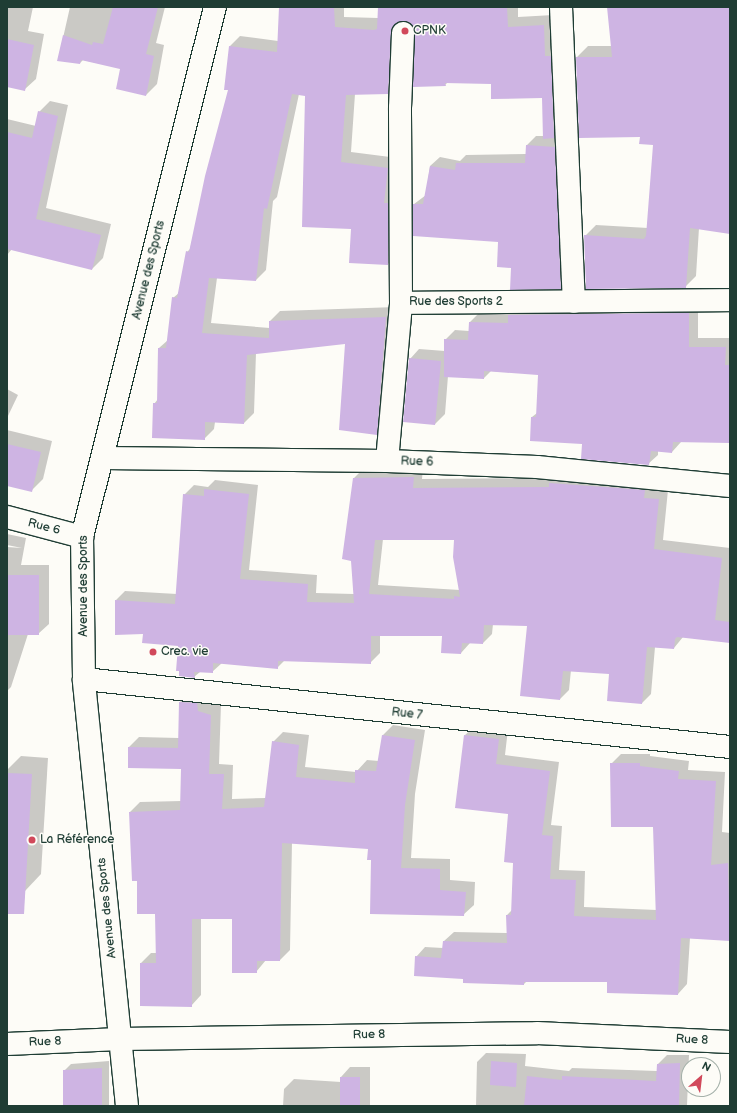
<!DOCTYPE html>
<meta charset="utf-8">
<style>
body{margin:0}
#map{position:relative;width:737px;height:1113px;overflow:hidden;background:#fdfcf7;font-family:"Balsamiq Sans",sans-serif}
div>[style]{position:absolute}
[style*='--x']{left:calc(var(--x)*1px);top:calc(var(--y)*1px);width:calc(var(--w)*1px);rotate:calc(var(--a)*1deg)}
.shadow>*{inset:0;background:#0003}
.building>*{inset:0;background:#ceb4e3}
.roads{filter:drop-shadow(1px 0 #1f3d34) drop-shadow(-1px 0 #1f3d34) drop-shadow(0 1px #1f3d34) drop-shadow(0 -1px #1f3d34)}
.street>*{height:22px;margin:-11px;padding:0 11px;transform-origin:11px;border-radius:11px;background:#fdfcf7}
.dots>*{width:11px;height:11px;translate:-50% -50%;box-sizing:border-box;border:2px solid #fdfcf7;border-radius:50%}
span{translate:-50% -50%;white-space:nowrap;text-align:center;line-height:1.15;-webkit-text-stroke:3px #fdfcf7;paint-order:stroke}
.poi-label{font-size:12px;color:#1f3d34}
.left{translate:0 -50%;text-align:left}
.street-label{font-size:12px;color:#1f3d34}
.frame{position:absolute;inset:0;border:8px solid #1f3d34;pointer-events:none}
.north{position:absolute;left:681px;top:1057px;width:40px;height:40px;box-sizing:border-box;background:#fdfcf7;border:1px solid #a4b0a9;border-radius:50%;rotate:28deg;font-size:11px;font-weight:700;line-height:16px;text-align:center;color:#1f3d34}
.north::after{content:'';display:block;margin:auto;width:14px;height:18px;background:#d1495b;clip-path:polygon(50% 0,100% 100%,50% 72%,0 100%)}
</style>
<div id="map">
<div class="shadow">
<i style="clip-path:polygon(7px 7px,33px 7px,28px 31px,44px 34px,36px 79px,25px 89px,7px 86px)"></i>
<i style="clip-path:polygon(70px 7px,165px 7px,156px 43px,164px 45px,157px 84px,146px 95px,121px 68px,83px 60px,80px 63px,58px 60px)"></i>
<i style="clip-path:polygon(274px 7px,344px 7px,344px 17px,378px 18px,379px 7px,518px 7px,518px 17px,553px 15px,564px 127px,554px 137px,563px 138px,570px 279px,560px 288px,512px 267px,499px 241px,414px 204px,426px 195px,430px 166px,440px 157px,460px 161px,466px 155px,526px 154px,527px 145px,536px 136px,544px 136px,543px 97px,492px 83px,448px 82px,445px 85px,410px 21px,400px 21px,398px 83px,388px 93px,355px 94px,351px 152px,398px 158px,398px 254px,388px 264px,352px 228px,306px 95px,299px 94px,277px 197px,273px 201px,266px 270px,256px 280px,217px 278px,211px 323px,270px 328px,270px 321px,280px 311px,396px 307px,387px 424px,376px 434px,346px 343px,256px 353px,254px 413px,244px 423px,215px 422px,214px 429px,204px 439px,154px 404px,158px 399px,159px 348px,168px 340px,173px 298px,180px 292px,187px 252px,190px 249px,229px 89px,230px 46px,240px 36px,278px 41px,280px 8px)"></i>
<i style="clip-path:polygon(608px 7px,730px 7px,730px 233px,699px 228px,696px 276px,685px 287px,585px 236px,596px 225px,648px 228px,654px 144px,641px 136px,580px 137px,577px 57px,588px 46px,612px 46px)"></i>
<i style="clip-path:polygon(50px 101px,68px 105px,46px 208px,111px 224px,103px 258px,92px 269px,12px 249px,7px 255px,7px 119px,36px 126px,39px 112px)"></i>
<i style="clip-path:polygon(698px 304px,698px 338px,730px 338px,730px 442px,681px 442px,672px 452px,658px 451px,658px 455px,648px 464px,583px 443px,532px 417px,537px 413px,539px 374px,491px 371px,484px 378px,448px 376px,445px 414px,435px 424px,410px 359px,419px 349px,445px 351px,445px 340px,455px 330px,469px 331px,470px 322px,479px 313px,511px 313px,519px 305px)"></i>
<i style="clip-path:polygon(7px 389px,18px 395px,7px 418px)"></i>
<i style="clip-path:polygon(7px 430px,52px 441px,43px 479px,31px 491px,7px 485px)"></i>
<i style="clip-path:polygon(evenodd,423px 468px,422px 479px,555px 478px,668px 490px,663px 540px,730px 548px,730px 642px,683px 637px,674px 648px,655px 647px,651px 694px,642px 703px,610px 673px,571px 670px,569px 690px,560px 699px,528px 625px,493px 624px,492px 634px,483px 643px,470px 643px,461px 653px,444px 635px,380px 635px,380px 653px,370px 663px,285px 660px,277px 668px,222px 663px,212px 672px,200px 672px,194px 677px,179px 645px,144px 633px,116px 600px,125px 591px,177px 594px,184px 495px,194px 485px,208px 487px,215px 480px,258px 485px,249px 570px,317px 575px,316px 593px,354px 594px,354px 478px,363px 469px,423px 468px,383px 539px,455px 539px,460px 590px,378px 585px,383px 539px)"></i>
<i style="clip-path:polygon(7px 534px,26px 538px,21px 565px,49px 565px,49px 624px,38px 634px,28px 634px,11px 687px,7px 691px,7px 547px,22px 548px,7px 545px)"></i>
<i style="clip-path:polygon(190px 692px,221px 704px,219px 764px,233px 765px,232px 799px,266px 798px,273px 742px,283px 732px,309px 735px,305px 767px,356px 772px,367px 760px,379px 761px,383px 735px,393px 725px,425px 730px,415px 794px,411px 858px,450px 859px,450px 880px,475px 882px,474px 905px,463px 915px,372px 859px,369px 848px,292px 842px,290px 950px,280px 960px,266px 960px,256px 972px,233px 918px,201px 918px,201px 995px,191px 1006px,141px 963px,151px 953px,157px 953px,156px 913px,138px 880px,130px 812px,140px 802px,181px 801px,183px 768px,129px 747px,139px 737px,179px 738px,180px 702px)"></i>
<i style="clip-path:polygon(475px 726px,508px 729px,505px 755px,559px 762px,551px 825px,562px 826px,559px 870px,585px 871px,584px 907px,657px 910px,654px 826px,611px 764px,621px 754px,650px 754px,650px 756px,689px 761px,688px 770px,725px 772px,722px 832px,730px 833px,730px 940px,690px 938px,687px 984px,678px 994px,608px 981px,527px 981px,524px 984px,464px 978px,416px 957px,425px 947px,443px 948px,444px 941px,454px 932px,507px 933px,507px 915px,512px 910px,514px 862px,509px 813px,465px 735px)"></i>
<i style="clip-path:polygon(21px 756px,48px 758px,41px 874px,25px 891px,7px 890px,7px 770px)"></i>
<i style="clip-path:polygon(486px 1053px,526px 1054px,525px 1066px,569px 1071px,572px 1068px,657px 1071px,658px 1064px,667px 1055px,689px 1055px,687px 1106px,476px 1106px,477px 1062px)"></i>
<i style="clip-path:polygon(109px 1061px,109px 1106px,64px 1106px,64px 1071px,71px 1064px)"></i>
<i style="clip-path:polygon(350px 1067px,370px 1067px,370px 1106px,283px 1106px,284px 1089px,294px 1079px,341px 1082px,341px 1077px)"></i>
</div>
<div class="building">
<i style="clip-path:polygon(113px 7px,158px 7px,146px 54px,154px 56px,146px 96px,116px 89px,120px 69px,81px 60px,80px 64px,57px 61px,63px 35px,92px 45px,93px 42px,103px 44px)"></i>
<i style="clip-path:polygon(279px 7px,334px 7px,335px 27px,374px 30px,377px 29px,378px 7px,507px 7px,508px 27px,544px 25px,545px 56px,551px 56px,554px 138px,543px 139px,542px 98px,491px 99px,491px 84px,445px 83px,446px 86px,413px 87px,414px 28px,409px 22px,397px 22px,391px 32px,388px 94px,346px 95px,341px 162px,388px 168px,384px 203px,388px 203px,388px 265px,349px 263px,351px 229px,302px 227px,305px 96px,292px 94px,267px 209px,264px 208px,256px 281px,209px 278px,202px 333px,269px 338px,269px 321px,386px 317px,377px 435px,339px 430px,345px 344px,247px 355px,244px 424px,205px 422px,205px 440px,152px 438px,153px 403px,157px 403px,158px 348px,166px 348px,172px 297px,177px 298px,186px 251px,189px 252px,205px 176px,228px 90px,224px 90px,229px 46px,277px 52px)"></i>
<i style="clip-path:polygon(607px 7px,730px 7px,730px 234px,690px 228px,686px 288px,586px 289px,584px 235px,644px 239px,646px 236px,653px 145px,639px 144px,640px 137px,579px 138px,576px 57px,612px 57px)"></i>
<i style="clip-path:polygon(7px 39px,34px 45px,25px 91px,7px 87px)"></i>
<i style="clip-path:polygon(38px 111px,58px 116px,36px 219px,101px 235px,92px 270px,7px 249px,7px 132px,32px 138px)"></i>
<i style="clip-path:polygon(526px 145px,555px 147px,561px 289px,510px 290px,511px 268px,497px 267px,498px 242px,413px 236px,413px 204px,423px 204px,430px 166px,455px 170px,456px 163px,525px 163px)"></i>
<i style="clip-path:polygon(689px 313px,689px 347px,726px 347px,725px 365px,730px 365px,730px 443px,673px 442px,672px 453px,651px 451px,649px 465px,581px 459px,582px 444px,530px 441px,531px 417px,536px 417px,538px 375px,484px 371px,484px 379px,444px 377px,444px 339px,468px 340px,469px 322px,508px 323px,508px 315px)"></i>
<i style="clip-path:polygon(409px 358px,441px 361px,435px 425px,403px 422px)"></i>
<i style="clip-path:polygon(7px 444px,41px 452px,32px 492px,7px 486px)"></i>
<i style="clip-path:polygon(evenodd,414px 477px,413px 488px,549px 487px,549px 483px,645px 490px,644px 498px,659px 499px,654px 549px,722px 558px,715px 620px,730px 622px,730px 643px,677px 637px,675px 639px,674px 649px,647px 647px,642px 704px,607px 701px,609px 674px,563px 671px,560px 700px,520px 696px,527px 626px,484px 625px,483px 644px,462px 643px,461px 654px,441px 653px,442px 636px,371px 636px,371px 664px,278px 661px,278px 669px,213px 663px,213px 673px,194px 672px,195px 678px,179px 676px,179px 671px,176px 671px,178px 646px,142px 643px,143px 634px,115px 635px,115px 600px,175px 604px,183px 494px,204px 496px,204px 489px,249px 494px,240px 579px,308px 584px,307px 602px,354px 603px,351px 561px,342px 559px,353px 478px,414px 477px,375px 540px,454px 540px,453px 557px,460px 597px,454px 596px,454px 599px,369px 594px,375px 540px)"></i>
<i style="clip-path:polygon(7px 575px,39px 575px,39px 635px,7px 635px)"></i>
<i style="clip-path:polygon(179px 702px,197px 703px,198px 711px,211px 715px,209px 774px,224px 774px,222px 809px,264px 807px,272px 741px,299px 745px,296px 777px,355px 783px,355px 770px,376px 771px,382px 735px,415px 740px,405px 805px,401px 868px,440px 869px,440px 890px,466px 892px,464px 916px,370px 914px,371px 860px,367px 860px,368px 849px,282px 843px,280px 961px,257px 961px,257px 973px,232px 973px,232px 919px,192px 919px,192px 1007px,140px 1006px,140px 963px,156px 963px,155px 914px,137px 914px,137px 881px,132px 881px,129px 812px,180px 810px,181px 769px,128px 768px,128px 747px,178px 748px)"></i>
<i style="clip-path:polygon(464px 735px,499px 739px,496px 764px,550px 771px,542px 835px,553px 836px,550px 879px,576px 880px,574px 916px,656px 920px,653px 827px,611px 827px,610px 763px,640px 763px,640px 766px,679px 771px,678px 779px,716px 781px,711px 865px,728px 863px,730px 941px,681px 938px,678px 995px,607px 993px,607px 982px,524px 982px,524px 985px,463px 983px,463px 979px,414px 976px,415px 956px,441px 958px,443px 941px,507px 943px,506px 915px,511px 915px,513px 863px,504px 862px,508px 814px,455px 808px)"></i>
<i style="clip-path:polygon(7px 773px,32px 774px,24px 914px,7px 914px)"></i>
<i style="clip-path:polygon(491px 1061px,517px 1063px,516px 1087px,490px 1085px)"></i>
<i style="clip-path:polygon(680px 1063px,679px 1106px,524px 1106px,527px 1076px,562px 1080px,562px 1076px,656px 1081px,657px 1064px)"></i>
<i style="clip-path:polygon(102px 1068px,102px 1106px,63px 1106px,63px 1070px)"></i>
<i style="clip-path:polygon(340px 1077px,360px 1077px,360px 1106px,340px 1106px)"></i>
</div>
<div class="roads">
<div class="street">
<i style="--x:561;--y:7;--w:295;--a:87.5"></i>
<i style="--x:401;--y:303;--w:329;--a:-0.5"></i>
<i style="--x:103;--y:458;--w:284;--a:0.6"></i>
<i style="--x:387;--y:461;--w:150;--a:2.3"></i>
<i style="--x:537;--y:467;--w:194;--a:5.6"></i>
<i style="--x:387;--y:461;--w:159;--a:-84.9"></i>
<i style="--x:401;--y:303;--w:195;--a:-90.3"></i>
<i style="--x:400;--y:108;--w:75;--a:-87.7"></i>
<i style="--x:7;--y:517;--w:78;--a:14.9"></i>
<i style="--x:84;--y:679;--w:650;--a:6.01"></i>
<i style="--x:7;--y:1044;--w:113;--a:-2.5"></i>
<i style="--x:120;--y:1039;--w:417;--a:-0.8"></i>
<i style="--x:537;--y:1033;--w:193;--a:2.7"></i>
<i style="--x:127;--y:1106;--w:429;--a:-95.8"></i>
<i style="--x:84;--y:679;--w:142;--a:-90.8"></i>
<i style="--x:82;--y:537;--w:546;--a:-75.91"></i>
</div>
</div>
<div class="dots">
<i style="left:405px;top:31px;background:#d1495b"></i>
<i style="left:153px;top:652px;background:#d1495b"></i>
<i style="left:32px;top:840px;background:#d1495b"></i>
</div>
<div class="poi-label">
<span class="left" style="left:413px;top:31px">CPNK</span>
<span class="left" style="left:161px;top:652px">Crec. vie</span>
<span class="left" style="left:40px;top:840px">La Référence</span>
</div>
<div class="street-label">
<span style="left:149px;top:270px;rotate:-76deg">Avenue des Sports</span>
<span style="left:456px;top:302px">Rue des Sports 2</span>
<span style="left:417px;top:462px;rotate:2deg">Rue 6</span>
<span style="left:44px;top:527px;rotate:15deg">Rue 6</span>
<span style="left:84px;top:586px;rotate:-90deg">Avenue des Sports</span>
<span style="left:407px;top:714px;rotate:6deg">Rue 7</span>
<span style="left:107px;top:908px;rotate:-96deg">Avenue des Sports</span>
<span style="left:369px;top:1035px;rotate:-1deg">Rue 8</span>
<span style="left:692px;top:1040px;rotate:3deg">Rue 8</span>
<span style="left:45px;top:1042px;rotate:-2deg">Rue 8</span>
</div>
<div class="frame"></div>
<div class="north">N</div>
</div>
